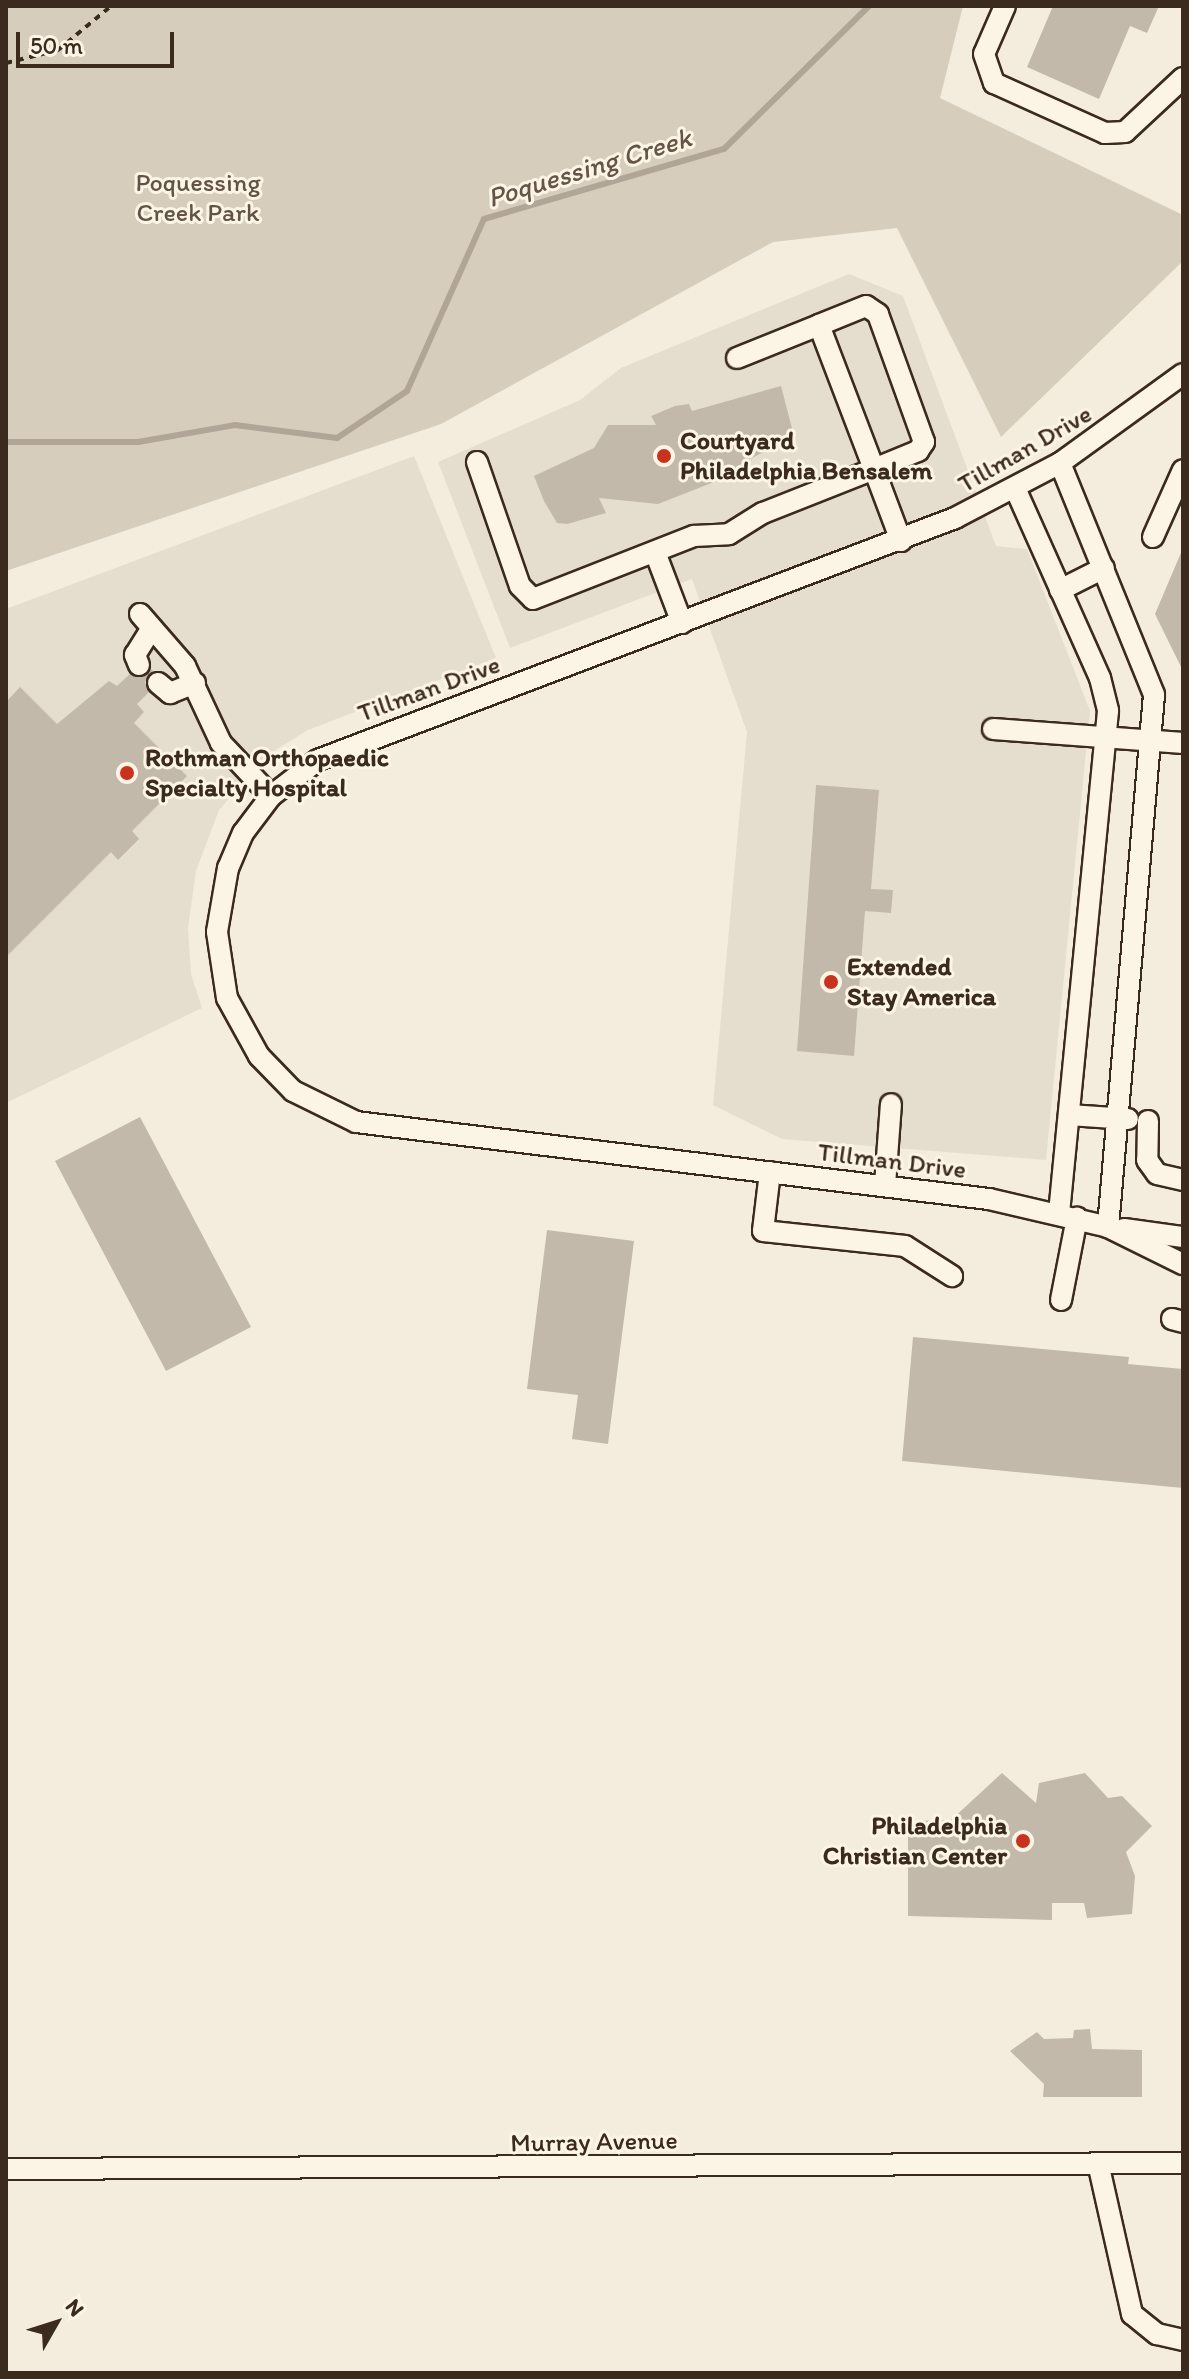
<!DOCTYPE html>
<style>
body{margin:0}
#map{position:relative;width:1189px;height:2379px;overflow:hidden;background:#f4eddd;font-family:Itim,sans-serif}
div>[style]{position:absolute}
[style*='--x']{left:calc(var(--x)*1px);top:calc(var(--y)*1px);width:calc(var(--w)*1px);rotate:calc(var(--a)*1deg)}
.built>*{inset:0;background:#e5ddce}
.green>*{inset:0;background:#d6cdbd}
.stream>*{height:6px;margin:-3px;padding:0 3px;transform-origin:3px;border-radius:3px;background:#b0a596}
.building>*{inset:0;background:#c3b9aa}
.path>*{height:4px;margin-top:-2px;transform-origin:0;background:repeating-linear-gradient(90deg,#3b2a1e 0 6px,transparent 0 12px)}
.roads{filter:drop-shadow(2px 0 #3b2a1e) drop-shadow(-2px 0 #3b2a1e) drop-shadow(0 2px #3b2a1e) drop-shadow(0 -2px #3b2a1e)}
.minor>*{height:20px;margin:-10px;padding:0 10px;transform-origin:10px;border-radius:10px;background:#fcf5e5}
.dots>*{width:22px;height:22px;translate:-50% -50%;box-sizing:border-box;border:4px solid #fcf5e5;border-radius:50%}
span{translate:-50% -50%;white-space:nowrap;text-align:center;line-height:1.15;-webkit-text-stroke:6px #fcf5e5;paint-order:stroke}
.park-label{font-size:26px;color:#625346}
.poi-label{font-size:26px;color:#3b2a1e;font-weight:700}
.left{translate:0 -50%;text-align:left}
.right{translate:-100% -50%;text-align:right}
.street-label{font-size:26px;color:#3b2a1e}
.water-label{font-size:28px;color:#645548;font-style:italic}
.frame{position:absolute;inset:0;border:8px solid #3b2a1e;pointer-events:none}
.north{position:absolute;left:16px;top:2283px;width:80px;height:80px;-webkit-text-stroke:6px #fcf5e5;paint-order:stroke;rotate:51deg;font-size:22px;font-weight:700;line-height:32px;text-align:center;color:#3b2a1e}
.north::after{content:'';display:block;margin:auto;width:28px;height:36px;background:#3b2a1e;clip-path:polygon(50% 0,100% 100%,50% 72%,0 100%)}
.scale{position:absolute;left:16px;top:32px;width:158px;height:36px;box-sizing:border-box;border:4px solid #3b2a1e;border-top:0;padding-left:10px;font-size:24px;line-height:28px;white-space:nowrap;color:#3b2a1e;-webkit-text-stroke:6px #fcf5e5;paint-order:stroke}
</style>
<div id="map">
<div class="built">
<i style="clip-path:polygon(849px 274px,903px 296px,996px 546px,1027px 549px,1090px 711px,1046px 1160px,782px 1139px,713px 1105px,747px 732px,692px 579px,510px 648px,438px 462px,580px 400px,621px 368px)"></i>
<i style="clip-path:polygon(414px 456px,496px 658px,308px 730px,266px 756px,219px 810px,196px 871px,188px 928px,191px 974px,202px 1008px,6px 1103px,6px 609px)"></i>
</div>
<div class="green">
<i style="clip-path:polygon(6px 6px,963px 6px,940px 98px,1183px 215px,1183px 261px,1001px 437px,897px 228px,773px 242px,441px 424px,6px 571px)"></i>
</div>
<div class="stream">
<i style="--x:6;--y:442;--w:132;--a:0"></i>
<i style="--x:138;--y:442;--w:98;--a:-9.9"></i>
<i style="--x:235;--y:425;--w:103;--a:7.3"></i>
<i style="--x:337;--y:438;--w:84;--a:-33.9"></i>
<i style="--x:407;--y:391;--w:188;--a:-65.9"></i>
<i style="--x:484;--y:219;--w:250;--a:-16.3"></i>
<i style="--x:724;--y:149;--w:204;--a:-44.6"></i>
</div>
<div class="building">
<i style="clip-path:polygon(1053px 6px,1159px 6px,1147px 33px,1130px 26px,1099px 99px,1027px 67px)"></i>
<i style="clip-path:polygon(781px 386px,794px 436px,750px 459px,750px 480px,719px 480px,658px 504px,599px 498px,606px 513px,567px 524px,557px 523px,544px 501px,534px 476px,594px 448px,608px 425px,656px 425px,651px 416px,675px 406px,689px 404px,692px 411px)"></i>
<i style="clip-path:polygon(1183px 548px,1183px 671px,1155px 614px)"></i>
<i style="clip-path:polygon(151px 669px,153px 671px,145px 682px,149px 692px,137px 704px,144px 712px,134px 723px,187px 776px,132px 831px,139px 839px,118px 860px,111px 852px,6px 957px,6px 702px,20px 687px,57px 724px,109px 681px,117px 686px,130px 674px,143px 677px)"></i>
<i style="clip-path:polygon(816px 785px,879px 790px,871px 889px,893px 890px,891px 913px,865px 911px,854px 1056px,797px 1051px)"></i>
<i style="clip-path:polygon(140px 1117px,251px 1327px,166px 1371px,55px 1161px)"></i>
<i style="clip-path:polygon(547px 1230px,634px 1241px,608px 1444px,572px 1439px,578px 1395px,527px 1389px)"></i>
<i style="clip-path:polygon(913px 1337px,1129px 1357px,1128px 1364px,1183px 1369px,1183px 1488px,902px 1461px)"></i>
<i style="clip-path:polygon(1002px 1773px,1036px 1803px,1039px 1783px,1085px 1773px,1108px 1798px,1122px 1796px,1152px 1826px,1126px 1852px,1135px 1876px,1132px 1914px,1087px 1918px,1084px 1903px,1052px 1903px,1052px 1920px,908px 1916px,908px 1821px,951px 1820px)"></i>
<i style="clip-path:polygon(1090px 2029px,1092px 2049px,1142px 2050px,1142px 2097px,1043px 2097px,1044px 2084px,1010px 2051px,1037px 2032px,1044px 2039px,1073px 2038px,1074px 2030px)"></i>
</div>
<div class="path">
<i style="--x:6;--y:63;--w:54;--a:-14"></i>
<i style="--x:58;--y:50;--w:69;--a:-39.7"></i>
</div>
<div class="roads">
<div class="minor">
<i style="--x:1005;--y:6;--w:52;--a:113.6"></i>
<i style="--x:984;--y:54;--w:31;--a:71"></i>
<i style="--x:994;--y:83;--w:122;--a:24.2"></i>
<i style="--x:1105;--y:133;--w:20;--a:-3"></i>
<i style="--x:1125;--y:132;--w:79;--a:-43"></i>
<i style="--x:737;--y:358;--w:88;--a:-21.9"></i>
<i style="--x:1183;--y:374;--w:152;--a:144.1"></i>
<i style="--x:1060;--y:463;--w:119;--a:152.4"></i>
<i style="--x:955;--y:518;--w:681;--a:159.2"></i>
<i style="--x:318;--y:760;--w:59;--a:142.5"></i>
<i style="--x:271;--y:796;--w:46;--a:127.1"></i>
<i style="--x:243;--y:833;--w:38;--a:113"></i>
<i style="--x:228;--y:868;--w:65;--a:99.8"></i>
<i style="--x:217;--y:932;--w:67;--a:81.4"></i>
<i style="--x:227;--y:998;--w:66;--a:61.1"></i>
<i style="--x:259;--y:1056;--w:49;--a:45.8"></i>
<i style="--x:293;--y:1091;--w:70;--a:26.2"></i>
<i style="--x:356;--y:1122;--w:638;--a:6.94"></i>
<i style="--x:989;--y:1199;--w:122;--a:13.2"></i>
<i style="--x:1108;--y:1227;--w:84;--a:26.3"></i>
<i style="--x:477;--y:462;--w:131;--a:70.9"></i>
<i style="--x:520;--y:586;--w:18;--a:45"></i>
<i style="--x:533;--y:599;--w:173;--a:-21.4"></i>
<i style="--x:694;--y:536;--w:35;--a:-3"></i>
<i style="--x:729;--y:534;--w:40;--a:-32"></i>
<i style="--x:763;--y:513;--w:119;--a:-21.6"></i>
<i style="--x:874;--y:469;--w:48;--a:-22.2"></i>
<i style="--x:918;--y:451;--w:11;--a:-56"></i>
<i style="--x:924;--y:442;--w:136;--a:-109.8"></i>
<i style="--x:878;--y:314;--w:14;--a:-146"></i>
<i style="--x:866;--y:306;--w:51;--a:158"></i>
<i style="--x:819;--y:325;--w:154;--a:69.1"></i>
<i style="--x:874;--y:469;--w:77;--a:69.4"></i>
<i style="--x:1060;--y:463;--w:250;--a:67.9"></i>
<i style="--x:1154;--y:695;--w:534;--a:94.94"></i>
<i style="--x:1015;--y:488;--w:208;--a:65.9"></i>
<i style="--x:1100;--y:678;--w:34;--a:76"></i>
<i style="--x:1108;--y:711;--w:504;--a:95.57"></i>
<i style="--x:1153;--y:537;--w:73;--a:-65.9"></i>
<i style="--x:655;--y:552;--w:76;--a:69.2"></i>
<i style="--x:1060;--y:590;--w:49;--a:-26.6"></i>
<i style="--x:140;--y:614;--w:69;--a:49.1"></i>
<i style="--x:185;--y:666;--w:85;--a:64.9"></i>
<i style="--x:221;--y:743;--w:73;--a:46.7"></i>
<i style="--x:139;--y:665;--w:11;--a:-112"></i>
<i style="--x:135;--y:655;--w:28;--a:-58"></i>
<i style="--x:158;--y:683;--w:16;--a:40"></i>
<i style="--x:170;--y:693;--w:27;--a:-22"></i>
<i style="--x:993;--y:729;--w:191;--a:4.2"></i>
<i style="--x:1069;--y:1115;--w:59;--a:3.9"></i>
<i style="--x:1148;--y:1121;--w:39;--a:91"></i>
<i style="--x:1147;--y:1160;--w:17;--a:54"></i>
<i style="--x:1157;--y:1174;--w:27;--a:13"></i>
<i style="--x:770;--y:1172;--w:59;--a:96.8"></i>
<i style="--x:763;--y:1231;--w:143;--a:6"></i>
<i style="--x:905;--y:1246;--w:56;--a:32.6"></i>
<i style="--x:885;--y:1185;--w:81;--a:-85.8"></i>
<i style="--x:1124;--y:1229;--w:60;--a:7.7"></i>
<i style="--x:1061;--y:1300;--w:84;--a:-79"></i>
<i style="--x:1172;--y:1319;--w:11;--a:15"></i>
<i style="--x:1098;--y:2163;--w:155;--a:77.3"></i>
<i style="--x:1132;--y:2314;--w:32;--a:39"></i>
<i style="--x:1157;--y:2334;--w:27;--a:13"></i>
<i style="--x:6;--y:2169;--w:1177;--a:-0.29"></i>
</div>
</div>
<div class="dots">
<i style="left:664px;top:456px;background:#c8321e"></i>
<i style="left:127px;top:773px;background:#c8321e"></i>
<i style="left:831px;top:982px;background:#c8321e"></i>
<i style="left:1023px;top:1841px;background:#c8321e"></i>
</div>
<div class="park-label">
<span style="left:198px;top:198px">Poquessing<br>Creek Park</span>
</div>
<div class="poi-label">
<span class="left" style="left:680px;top:456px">Courtyard<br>Philadelphia Bensalem</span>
<span class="left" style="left:145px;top:773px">Rothman Orthopaedic<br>Specialty Hospital</span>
<span class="left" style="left:847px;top:982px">Extended<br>Stay America</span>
<span class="right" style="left:1007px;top:1841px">Philadelphia<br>Christian Center</span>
</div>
<div class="street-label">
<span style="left:1025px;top:449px;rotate:-30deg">Tillman Drive</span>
<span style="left:429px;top:689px;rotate:-20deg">Tillman Drive</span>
<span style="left:892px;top:1161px;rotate:7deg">Tillman Drive</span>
<span style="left:594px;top:2142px;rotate:-1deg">Murray Avenue</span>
</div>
<div class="water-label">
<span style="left:589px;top:167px;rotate:-17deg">Poquessing Creek</span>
</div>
<div class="frame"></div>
<div class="north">N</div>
<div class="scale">50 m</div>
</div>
